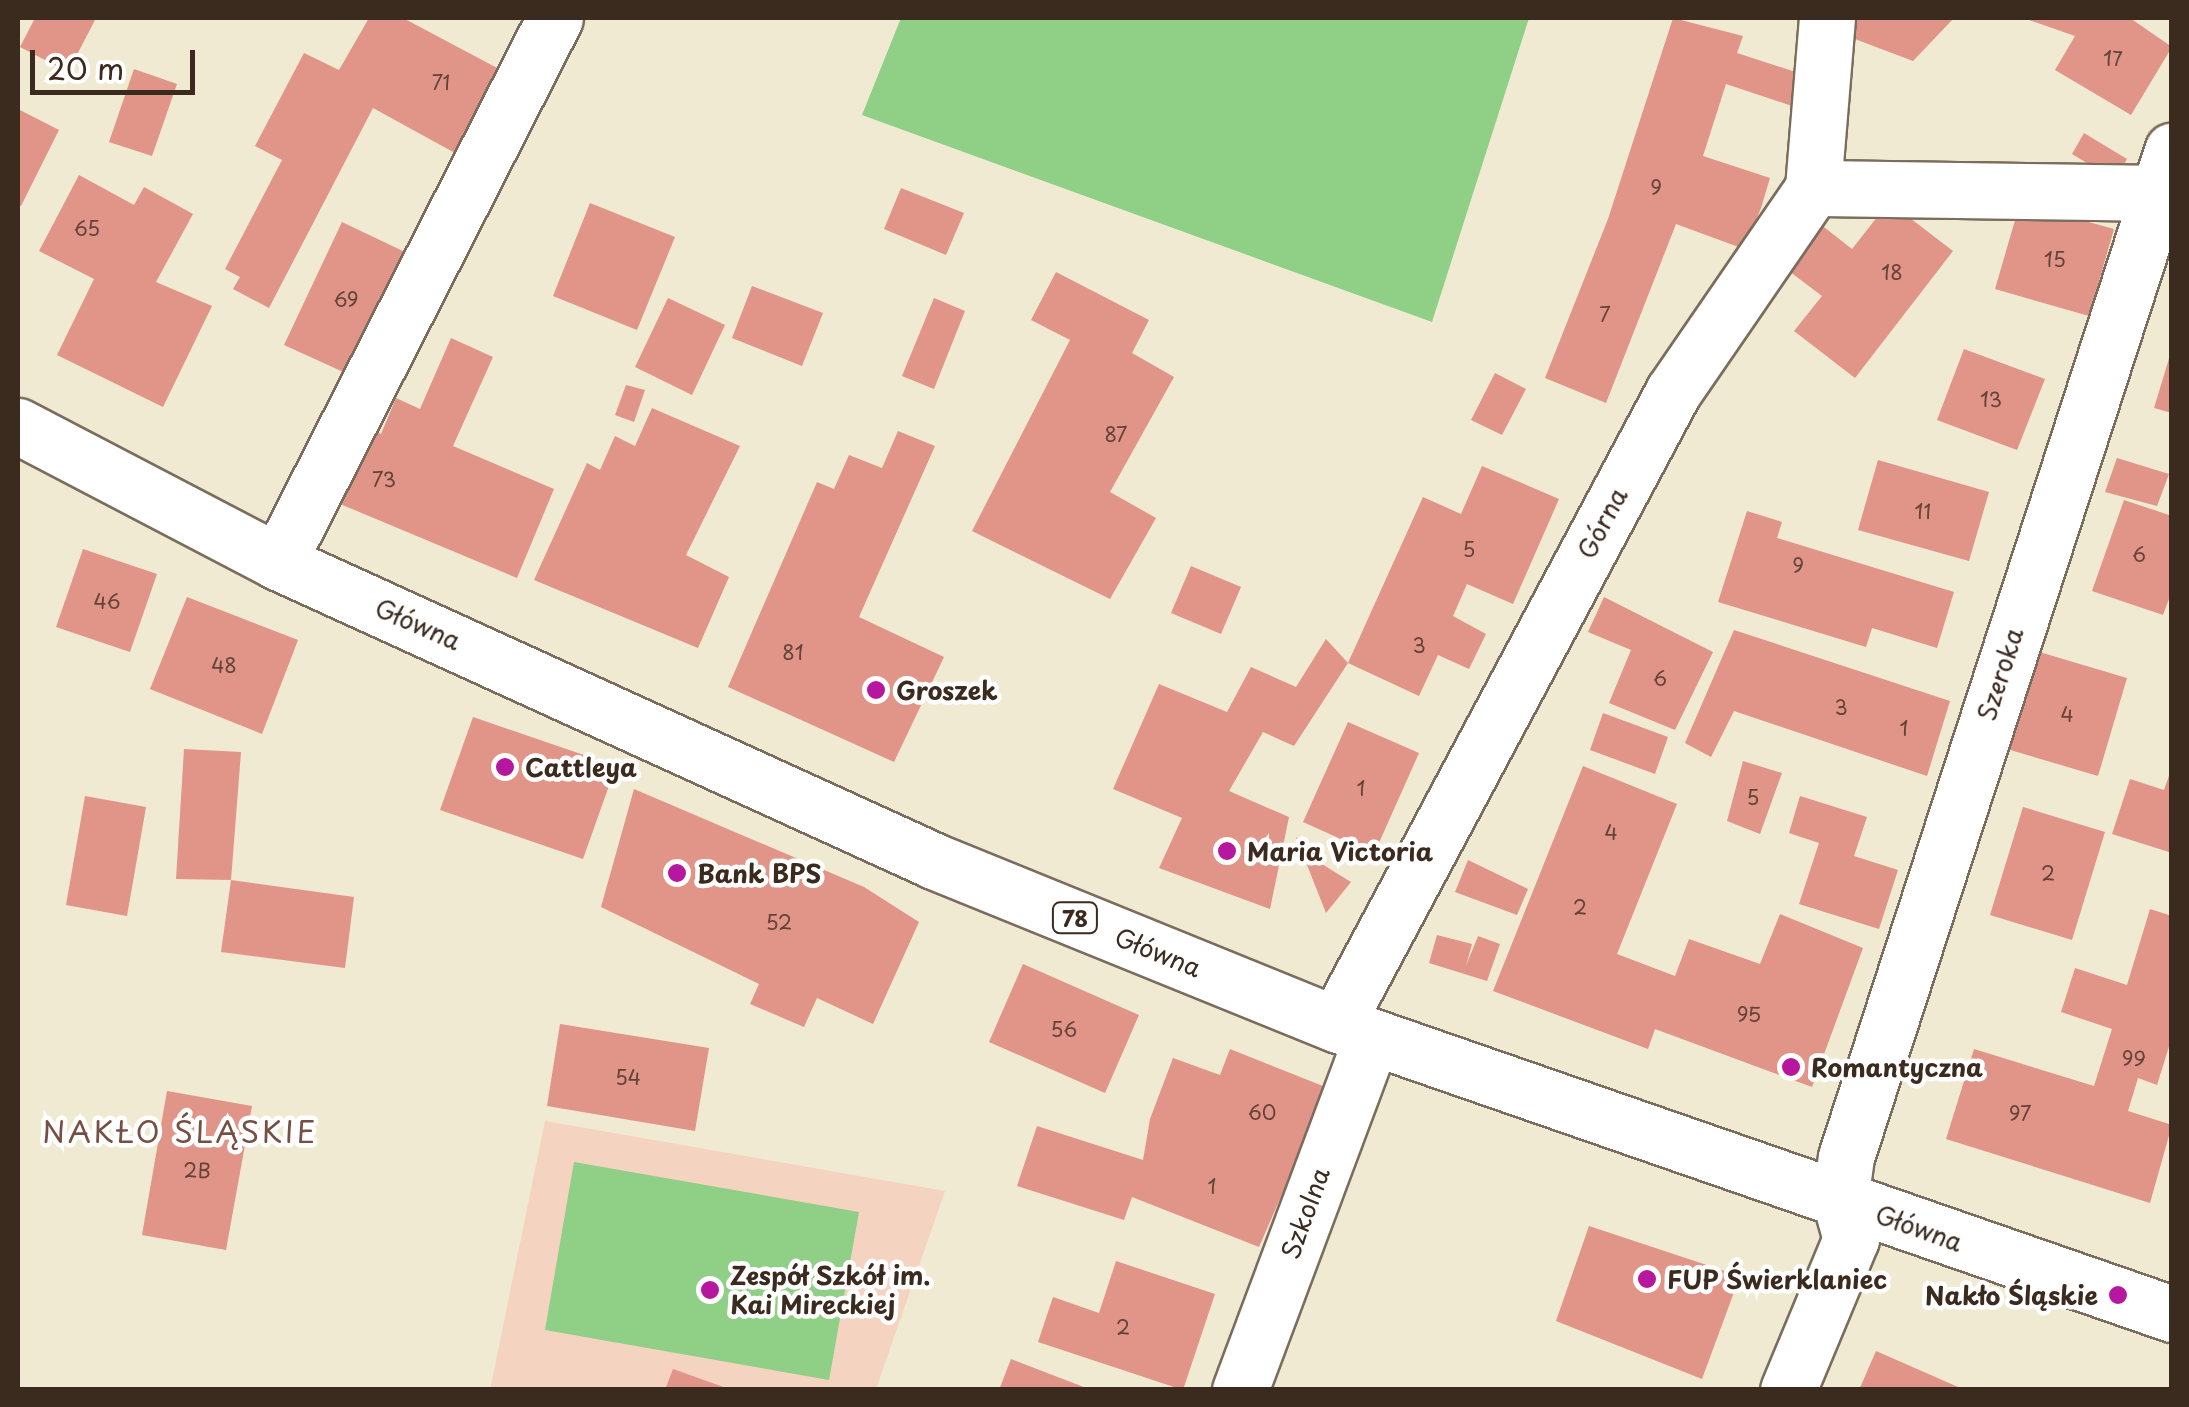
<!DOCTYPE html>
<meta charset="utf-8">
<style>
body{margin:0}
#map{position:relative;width:2189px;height:1407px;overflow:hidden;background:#f0ead2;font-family:"Playpen Sans",sans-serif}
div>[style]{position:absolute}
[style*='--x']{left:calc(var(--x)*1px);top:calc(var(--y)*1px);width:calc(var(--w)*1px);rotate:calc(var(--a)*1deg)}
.built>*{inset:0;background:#f4d3c0}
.green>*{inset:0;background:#8fcf86}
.building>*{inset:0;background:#e19488}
.roads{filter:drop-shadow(2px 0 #7a6d5d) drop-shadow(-2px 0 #7a6d5d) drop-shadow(0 2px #7a6d5d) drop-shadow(0 -2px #7a6d5d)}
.minor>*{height:55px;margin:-27.5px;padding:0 27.5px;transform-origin:27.5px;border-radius:27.5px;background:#fff}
.major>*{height:55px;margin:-27.5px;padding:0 27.5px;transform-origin:27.5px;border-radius:27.5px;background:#fff}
.dots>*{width:28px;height:28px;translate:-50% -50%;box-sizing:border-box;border:5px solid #fff;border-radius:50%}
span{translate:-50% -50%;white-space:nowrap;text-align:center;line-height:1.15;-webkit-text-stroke:9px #fff;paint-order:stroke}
.number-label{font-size:20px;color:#644438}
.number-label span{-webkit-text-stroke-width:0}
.shield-label span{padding:2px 8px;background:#fff;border:2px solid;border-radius:8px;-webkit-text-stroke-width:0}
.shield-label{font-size:22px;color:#3b2a1e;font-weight:700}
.street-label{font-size:25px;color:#3b2a1e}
.poi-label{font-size:25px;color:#3b2a1e;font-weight:700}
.left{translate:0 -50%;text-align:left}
.right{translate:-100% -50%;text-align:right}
.quarter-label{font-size:30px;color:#754f43;letter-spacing:2.5px}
.frame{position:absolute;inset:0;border:20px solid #3b2a1e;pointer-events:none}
.scale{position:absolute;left:30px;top:50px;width:165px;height:45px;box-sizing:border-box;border:5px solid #3b2a1e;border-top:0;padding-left:12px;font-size:30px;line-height:35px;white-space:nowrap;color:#3b2a1e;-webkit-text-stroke:8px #fff;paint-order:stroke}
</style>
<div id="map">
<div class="built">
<i style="clip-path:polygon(545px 1121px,945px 1191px,876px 1389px,490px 1390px)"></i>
</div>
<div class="green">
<i style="clip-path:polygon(901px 18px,1529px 18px,1432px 322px,862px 115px)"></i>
<i style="clip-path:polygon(574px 1162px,859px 1212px,829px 1380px,545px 1330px)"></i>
</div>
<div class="building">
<i style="clip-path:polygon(35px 18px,96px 18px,68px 72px,20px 47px)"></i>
<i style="clip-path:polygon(369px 18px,403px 18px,501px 70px,455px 153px,373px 108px,269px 308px,233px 289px,240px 277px,225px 269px,282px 160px,255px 146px,304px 53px,339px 70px)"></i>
<i style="clip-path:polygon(1673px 18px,1743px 36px,1737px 53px,1808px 76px,1798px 108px,1726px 84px,1703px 156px,1770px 178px,1761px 208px,1744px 249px,1676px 224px,1606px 403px,1545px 378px,1608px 219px)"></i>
<i style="clip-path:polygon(1857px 18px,1954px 18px,1913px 61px,1847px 36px)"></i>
<i style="clip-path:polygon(2023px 18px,2130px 18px,2172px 47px,2131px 115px,2055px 70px,2075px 36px)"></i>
<i style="clip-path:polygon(134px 69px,177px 84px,152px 156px,109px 142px)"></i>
<i style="clip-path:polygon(18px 109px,59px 130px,21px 206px,18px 205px)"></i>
<i style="clip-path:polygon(2084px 133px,2127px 159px,2115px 180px,2072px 154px)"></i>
<i style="clip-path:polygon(79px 175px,134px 205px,144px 187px,193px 214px,156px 282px,212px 306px,163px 407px,57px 355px,94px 279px,39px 251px)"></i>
<i style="clip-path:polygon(901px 188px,964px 213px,946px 255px,884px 229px)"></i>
<i style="clip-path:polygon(1889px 202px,1953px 251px,1855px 378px,1794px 331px,1822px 296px,1781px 265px,1815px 220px,1852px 249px)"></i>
<i style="clip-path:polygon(590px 203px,675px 237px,637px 330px,553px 296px)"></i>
<i style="clip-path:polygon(2020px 203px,2114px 229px,2089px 316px,1995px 289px)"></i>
<i style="clip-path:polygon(342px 222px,407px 253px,350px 375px,284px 345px)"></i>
<i style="clip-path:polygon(1056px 272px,1149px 320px,1132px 353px,1174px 377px,1110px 492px,1156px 518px,1110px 599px,972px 531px,1070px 340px,1031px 320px)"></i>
<i style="clip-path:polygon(752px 286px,823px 313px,802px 366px,732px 338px)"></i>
<i style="clip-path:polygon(668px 298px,725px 325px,692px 395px,635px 367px)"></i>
<i style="clip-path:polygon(934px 298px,965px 311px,934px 389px,902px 376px)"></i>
<i style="clip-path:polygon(451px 338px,493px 357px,453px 446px,554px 489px,517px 578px,321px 496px,354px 421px,381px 434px,396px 398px,420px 409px)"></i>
<i style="clip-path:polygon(1964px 349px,2045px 379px,2017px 450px,1937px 420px)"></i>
<i style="clip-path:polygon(2171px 352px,2172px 352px,2172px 413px,2154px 408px)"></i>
<i style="clip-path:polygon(1495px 373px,1526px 389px,1502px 435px,1471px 420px)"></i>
<i style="clip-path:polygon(626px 385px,645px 390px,634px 422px,615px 415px)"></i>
<i style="clip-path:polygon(652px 408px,740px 446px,686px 555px,729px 577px,698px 648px,534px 580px,587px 463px,600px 470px,615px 436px,635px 446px)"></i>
<i style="clip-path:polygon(898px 431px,935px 446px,859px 617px,944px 657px,894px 762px,728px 687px,817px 482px,834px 489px,849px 455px,882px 468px)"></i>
<i style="clip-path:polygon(2117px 458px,2169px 474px,2157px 506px,2105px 492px)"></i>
<i style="clip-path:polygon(1878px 460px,1989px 492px,1969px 561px,1858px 530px)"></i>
<i style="clip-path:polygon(1482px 466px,1559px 499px,1513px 604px,1467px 584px,1453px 616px,1486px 634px,1469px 669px,1438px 655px,1419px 696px,1348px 663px,1423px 497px,1461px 514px)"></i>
<i style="clip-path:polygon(2124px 500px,2172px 516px,2172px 591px,2163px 615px,2092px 591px)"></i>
<i style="clip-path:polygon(1747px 511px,1782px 522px,1777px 538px,1954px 592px,1937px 648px,1872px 628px,1866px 647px,1718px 602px)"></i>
<i style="clip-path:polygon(83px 549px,157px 574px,130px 652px,56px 627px)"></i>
<i style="clip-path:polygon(1191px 566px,1241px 587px,1221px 634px,1171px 613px)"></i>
<i style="clip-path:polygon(187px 597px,298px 640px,262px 734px,150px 689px)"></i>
<i style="clip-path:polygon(1604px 597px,1713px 652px,1675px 730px,1609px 703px,1631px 650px,1588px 632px)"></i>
<i style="clip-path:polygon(1734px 630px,1950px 701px,1927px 776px,1734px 711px,1711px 757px,1685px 743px)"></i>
<i style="clip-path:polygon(1326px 639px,1348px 663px,1294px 746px,1263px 732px,1229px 791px,1289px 817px,1270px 909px,1159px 868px,1182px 818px,1113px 789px,1159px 684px,1227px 712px,1251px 667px,1296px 687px)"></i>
<i style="clip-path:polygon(2036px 651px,2127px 678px,2098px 776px,2007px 749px)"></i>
<i style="clip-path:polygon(1603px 713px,1668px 737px,1655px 774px,1590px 750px)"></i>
<i style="clip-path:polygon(473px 717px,616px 766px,583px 859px,440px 810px)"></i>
<i style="clip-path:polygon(1348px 722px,1419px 753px,1374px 854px,1303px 822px)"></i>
<i style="clip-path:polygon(184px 749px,241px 752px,231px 880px,176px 879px)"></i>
<i style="clip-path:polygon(1743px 761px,1782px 773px,1760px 834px,1727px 821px)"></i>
<i style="clip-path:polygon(1583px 766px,1677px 804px,1617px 954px,1675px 976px,1689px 939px,1760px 964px,1780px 914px,1863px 948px,1812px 1087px,1655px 1029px,1648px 1049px,1493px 991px)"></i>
<i style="clip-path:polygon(2171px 770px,2172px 853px,2112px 834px,2130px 779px,2164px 790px)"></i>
<i style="clip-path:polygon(634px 789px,864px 887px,919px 922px,873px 1024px,817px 998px,804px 1027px,750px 1004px,759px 984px,601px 907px)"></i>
<i style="clip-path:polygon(85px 796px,146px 807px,127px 916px,66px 905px)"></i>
<i style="clip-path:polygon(1800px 796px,1867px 817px,1854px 856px,1898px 870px,1879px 929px,1799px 904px,1819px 843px,1789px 833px)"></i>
<i style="clip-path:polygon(2023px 807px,2105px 832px,2072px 940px,1990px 915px)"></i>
<i style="clip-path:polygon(1296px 837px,1321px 850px,1317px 861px,1351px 882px,1326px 913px)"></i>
<i style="clip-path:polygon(1468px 860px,1528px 889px,1517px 915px,1455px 892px)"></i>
<i style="clip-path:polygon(231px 880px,354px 897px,345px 968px,221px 952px)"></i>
<i style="clip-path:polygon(2150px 909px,2172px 916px,2172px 1037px,2157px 1085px,2138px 1078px,2128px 1111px,2172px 1125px,2150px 1203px,1946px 1139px,1974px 1049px,2094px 1086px,2112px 1029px,2061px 1012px,2075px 968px,2127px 985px)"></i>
<i style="clip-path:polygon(1437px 935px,1472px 944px,1466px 966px,1478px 936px,1500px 944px,1487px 981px,1429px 963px)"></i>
<i style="clip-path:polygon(1023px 964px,1139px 1015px,1105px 1093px,989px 1042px)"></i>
<i style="clip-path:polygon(560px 1024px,709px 1048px,695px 1131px,547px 1106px)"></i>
<i style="clip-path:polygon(1230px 1049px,1328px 1088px,1259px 1247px,1132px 1197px,1124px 1220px,1017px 1186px,1037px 1126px,1143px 1160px,1150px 1119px,1173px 1058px,1220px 1075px)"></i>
<i style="clip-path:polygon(167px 1091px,252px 1106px,226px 1250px,142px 1235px)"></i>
<i style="clip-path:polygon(1589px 1226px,1740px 1276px,1702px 1379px,1556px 1321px)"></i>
<i style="clip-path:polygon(1116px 1261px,1215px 1294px,1183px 1390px,1038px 1342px,1053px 1297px,1099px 1313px)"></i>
<i style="clip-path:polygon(1876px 1351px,1965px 1390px,1859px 1390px)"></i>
<i style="clip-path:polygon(1011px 1359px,1089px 1389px,1089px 1390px,999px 1390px)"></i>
<i style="clip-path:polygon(673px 1369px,729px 1389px,729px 1390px,665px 1390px)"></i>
</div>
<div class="roads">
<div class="minor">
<i style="--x:1813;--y:188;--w:340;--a:0.8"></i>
<i style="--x:278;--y:562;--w:610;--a:-63.02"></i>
<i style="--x:1336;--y:1024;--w:716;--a:-61.93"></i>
<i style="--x:1673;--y:392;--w:247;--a:-55.5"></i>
<i style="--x:1813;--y:188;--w:171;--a:-85.3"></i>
<i style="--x:1240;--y:1390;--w:377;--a:-69.5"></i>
<i style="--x:1788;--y:1390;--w:164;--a:-67.4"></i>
<i style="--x:1851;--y:1239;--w:41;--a:-105.8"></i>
<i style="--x:1840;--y:1200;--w:43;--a:-82.1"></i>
<i style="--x:1846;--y:1157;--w:1058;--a:-72.04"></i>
</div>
<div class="major">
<i style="--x:18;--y:426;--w:293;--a:27.6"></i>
<i style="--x:278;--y:562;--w:721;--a:24.5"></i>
<i style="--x:934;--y:861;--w:434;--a:22.1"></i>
<i style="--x:1336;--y:1024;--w:885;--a:19.13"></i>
</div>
</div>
<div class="dots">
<i style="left:876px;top:690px;background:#b5179e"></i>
<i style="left:505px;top:767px;background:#b5179e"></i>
<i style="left:1227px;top:851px;background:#b5179e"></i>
<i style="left:677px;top:873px;background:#b5179e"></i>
<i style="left:1791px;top:1067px;background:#b5179e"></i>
<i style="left:1647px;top:1279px;background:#b5179e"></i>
<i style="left:710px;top:1290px;background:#b5179e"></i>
<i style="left:2118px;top:1295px;background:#b5179e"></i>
</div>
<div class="number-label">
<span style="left:2113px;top:58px">17</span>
<span style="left:441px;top:82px">71</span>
<span style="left:1656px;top:187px">9</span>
<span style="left:87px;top:228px">65</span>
<span style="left:2055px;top:259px">15</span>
<span style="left:1892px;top:272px">18</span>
<span style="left:346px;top:299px">69</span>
<span style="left:1605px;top:314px">7</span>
<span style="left:1991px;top:399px">13</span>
<span style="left:1116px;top:434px">87</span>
<span style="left:384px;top:479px">73</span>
<span style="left:1923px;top:511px">11</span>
<span style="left:1469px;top:549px">5</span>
<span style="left:2139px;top:554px">6</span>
<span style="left:1798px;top:565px">9</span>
<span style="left:107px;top:601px">46</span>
<span style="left:1419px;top:645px">3</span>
<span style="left:793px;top:652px">81</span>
<span style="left:224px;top:665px">48</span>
<span style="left:1660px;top:678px">6</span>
<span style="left:1841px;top:707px">3</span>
<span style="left:2067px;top:714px">4</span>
<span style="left:1904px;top:728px">1</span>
<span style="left:1361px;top:788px">1</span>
<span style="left:1753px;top:797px">5</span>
<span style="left:1611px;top:832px">4</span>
<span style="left:2048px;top:873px">2</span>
<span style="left:1580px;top:907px">2</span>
<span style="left:779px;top:922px">52</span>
<span style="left:1749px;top:1014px">95</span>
<span style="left:1064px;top:1029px">56</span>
<span style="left:2134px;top:1058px">99</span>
<span style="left:628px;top:1077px">54</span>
<span style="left:1262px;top:1112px">60</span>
<span style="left:2020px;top:1113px">97</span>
<span style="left:197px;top:1170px">2B</span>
<span style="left:1212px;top:1186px">1</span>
<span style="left:1123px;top:1327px">2</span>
</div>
<div class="shield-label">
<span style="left:1075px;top:918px">78</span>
</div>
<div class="street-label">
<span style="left:1602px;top:523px;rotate:-62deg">Górna</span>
<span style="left:418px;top:624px;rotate:24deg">Główna</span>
<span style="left:2000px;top:674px;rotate:-72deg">Szeroka</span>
<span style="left:1158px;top:952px;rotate:22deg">Główna</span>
<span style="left:1305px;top:1213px;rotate:-70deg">Szkolna</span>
<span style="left:1919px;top:1228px;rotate:20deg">Główna</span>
</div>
<div class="poi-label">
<span class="left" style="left:896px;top:690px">Groszek</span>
<span class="left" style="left:525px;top:767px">Cattleya</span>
<span class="left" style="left:1247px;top:851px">Maria Victoria</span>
<span class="left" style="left:697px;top:873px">Bank BPS</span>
<span class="left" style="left:1811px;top:1067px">Romantyczna</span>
<span class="left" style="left:730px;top:1290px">Zespół Szkół im.<br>Kai Mireckiej</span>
<span class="left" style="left:1667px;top:1279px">FUP Świerklaniec</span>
<span class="right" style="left:2098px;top:1295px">Nakło Śląskie</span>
</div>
<div class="quarter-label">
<span style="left:180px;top:1131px">NAKŁO ŚLĄSKIE</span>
</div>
<div class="frame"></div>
<div class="scale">20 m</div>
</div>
